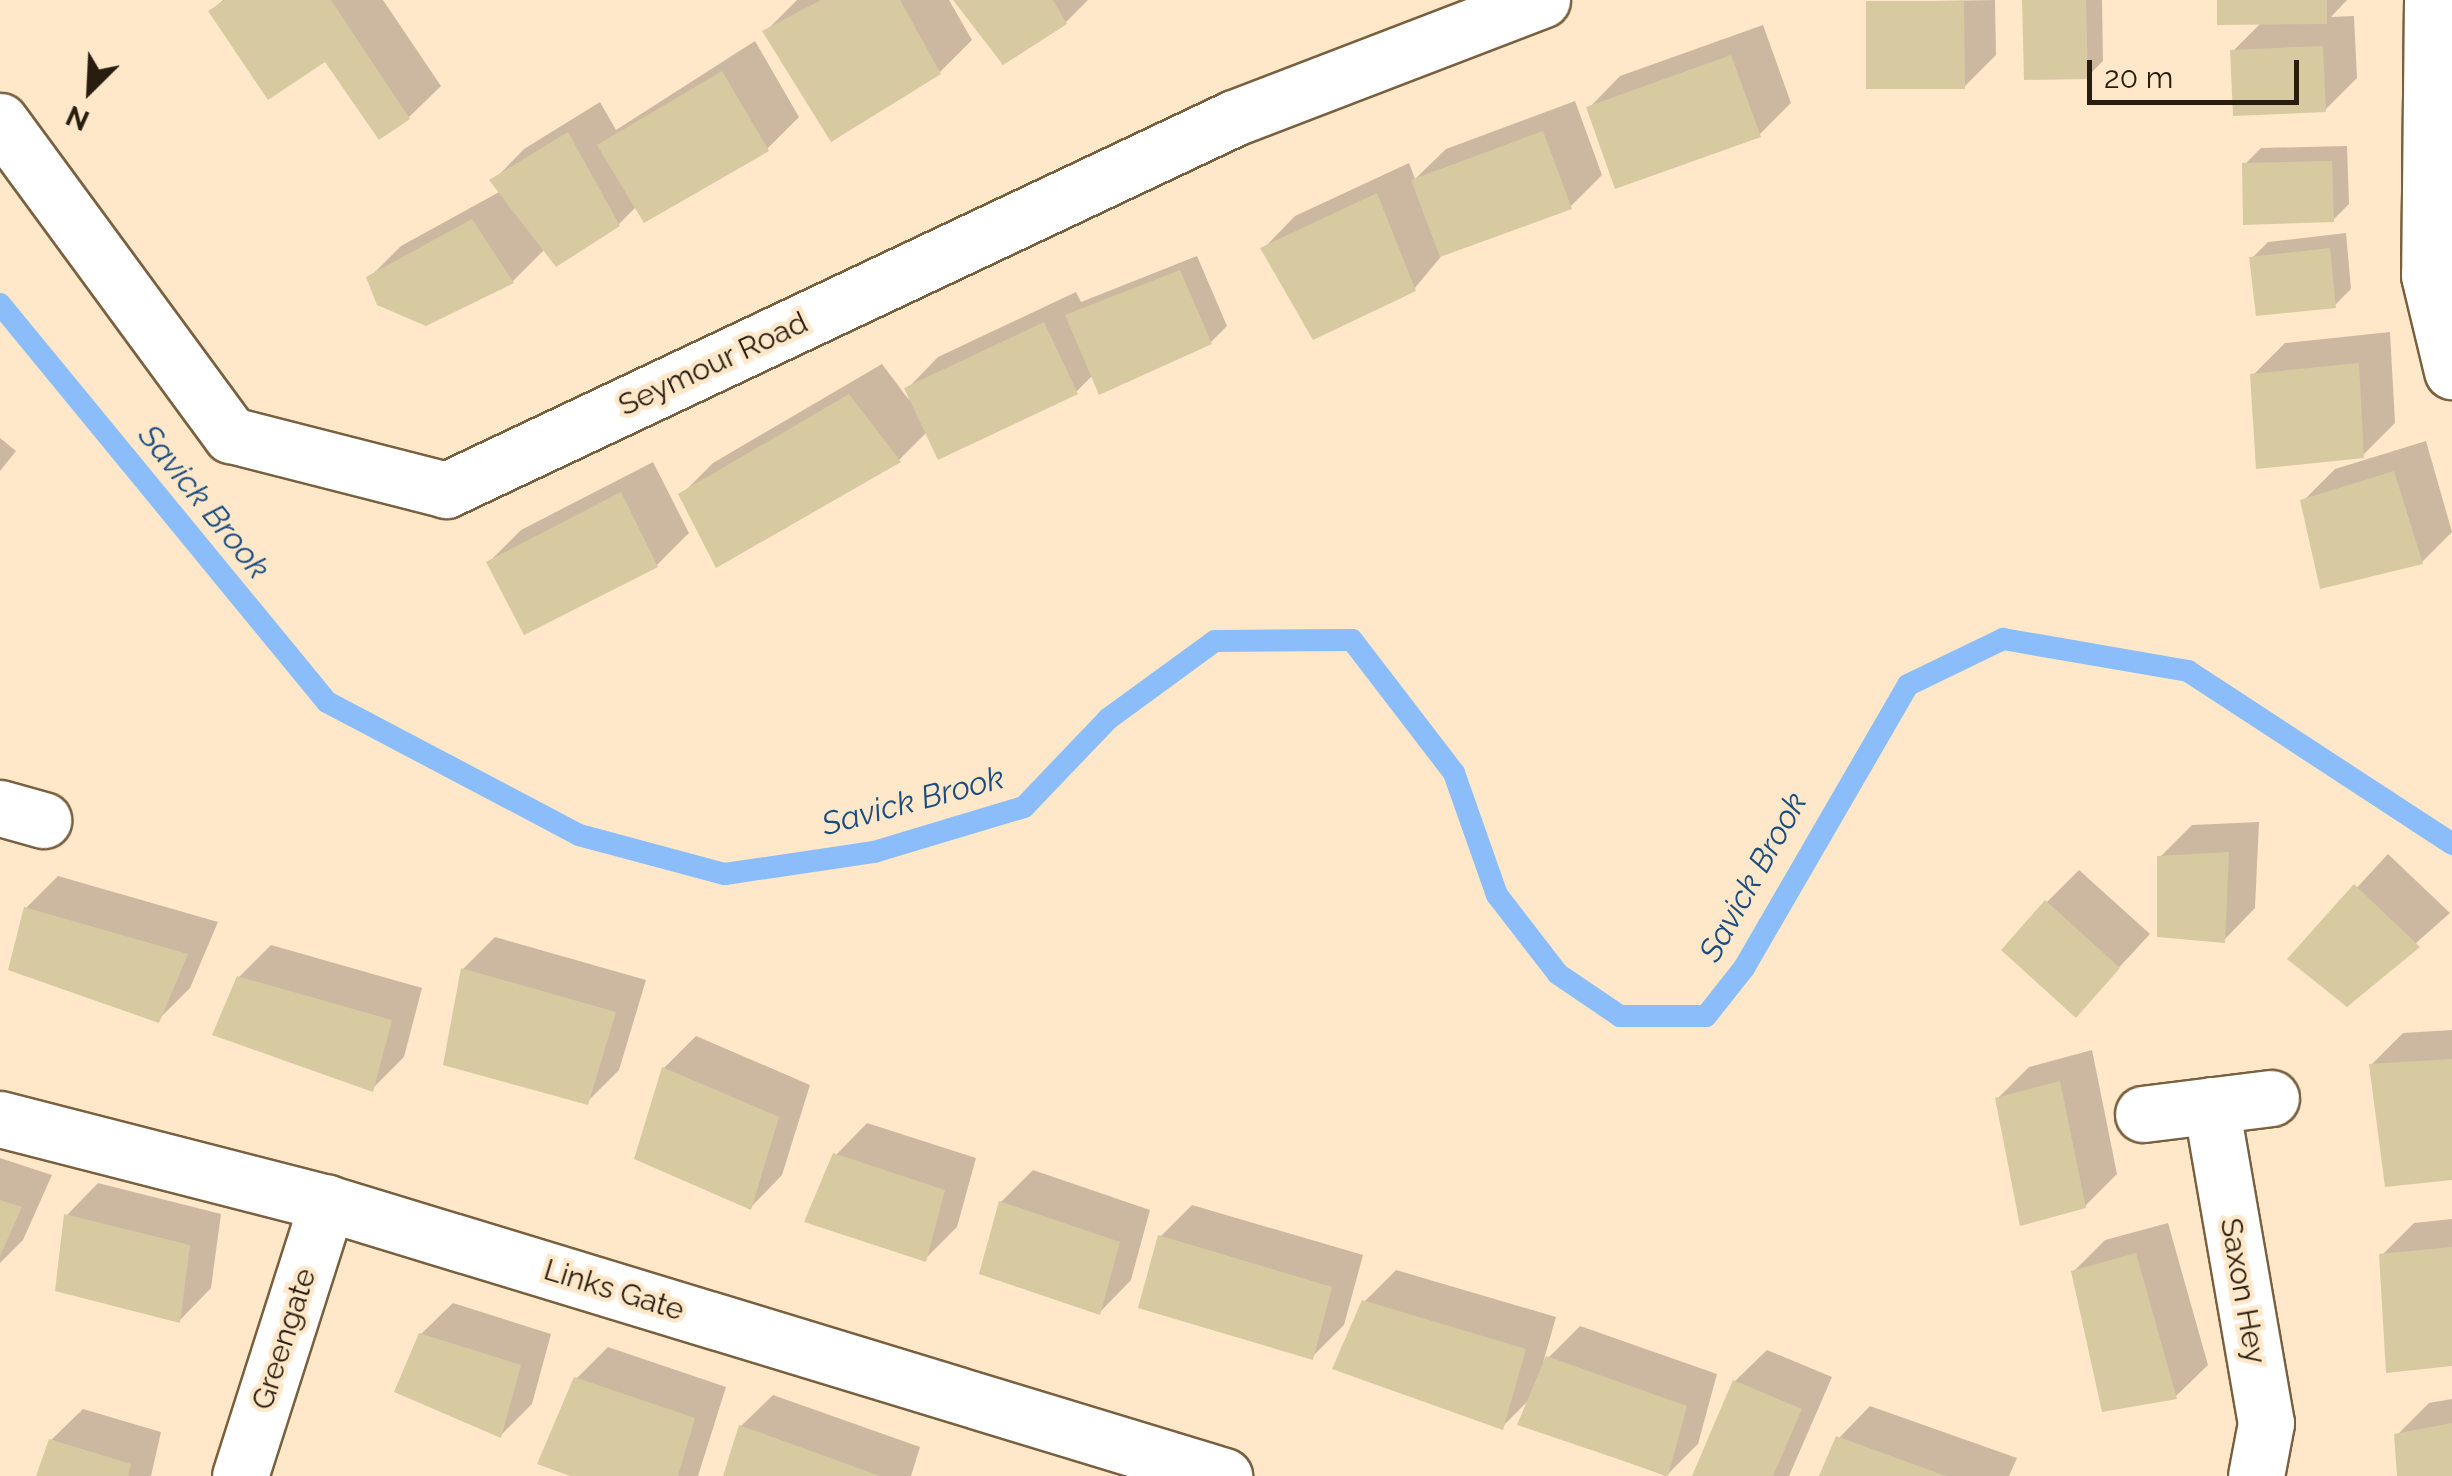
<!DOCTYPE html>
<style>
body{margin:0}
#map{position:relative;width:2452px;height:1476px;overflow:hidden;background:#ffe7ca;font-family:Raleway,sans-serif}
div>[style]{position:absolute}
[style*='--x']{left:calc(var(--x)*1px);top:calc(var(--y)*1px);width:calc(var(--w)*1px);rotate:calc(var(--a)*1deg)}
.shadow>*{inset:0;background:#0003}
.stream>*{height:22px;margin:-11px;padding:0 11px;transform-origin:11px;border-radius:11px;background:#8abdf9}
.building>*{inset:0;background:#d7caa0}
.roads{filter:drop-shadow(2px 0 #79603f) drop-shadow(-2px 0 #79603f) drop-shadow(0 2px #79603f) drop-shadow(0 -2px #79603f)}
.minor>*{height:55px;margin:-27.5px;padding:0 27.5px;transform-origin:27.5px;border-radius:27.5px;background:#fff}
span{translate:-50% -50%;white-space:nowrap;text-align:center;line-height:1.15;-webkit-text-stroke:9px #ffe7ca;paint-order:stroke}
.street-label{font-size:30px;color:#281d0f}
.water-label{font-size:32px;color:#194d82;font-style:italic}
.north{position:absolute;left:40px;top:40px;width:100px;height:100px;-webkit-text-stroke:8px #ffe7ca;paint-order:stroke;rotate:204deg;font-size:28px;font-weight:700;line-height:40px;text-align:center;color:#281d0f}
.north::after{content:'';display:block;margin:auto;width:35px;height:45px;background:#281d0f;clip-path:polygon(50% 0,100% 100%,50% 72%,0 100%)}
.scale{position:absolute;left:2087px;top:60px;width:212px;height:45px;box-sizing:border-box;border:5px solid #281d0f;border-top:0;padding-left:12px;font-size:30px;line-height:35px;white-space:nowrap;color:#281d0f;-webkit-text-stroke:8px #ffe7ca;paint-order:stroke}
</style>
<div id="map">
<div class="shadow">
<i style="clip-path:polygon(223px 0,383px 0,441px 86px,409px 117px,326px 59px,211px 11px)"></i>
<i style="clip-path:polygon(797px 0,949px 0,972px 40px,940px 72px,766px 31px)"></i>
<i style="clip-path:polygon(957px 0,1088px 0,1066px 22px)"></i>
<i style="clip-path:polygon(1995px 0,1996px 55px,1964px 87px,1869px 2px)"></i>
<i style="clip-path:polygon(2024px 0,2102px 0,2103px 61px,2087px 77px)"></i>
<i style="clip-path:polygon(2220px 0,2347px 0,2331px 17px,2354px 16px,2357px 78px,2325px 110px,2233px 51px,2262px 22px)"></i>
<i style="clip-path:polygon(1763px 25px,1791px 103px,1759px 135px,1589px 108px,1620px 76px)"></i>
<i style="clip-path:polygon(755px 41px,799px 117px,767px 149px,637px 206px,619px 224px,545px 249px,513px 281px,369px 278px,401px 246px,501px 191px,493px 181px,524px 149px,600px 102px,616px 130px)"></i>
<i style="clip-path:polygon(1575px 101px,1602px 175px,1571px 206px,1444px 253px,1414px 289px,1264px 248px,1295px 216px,1409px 163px,1415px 179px,1446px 149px)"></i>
<i style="clip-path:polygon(2347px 146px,2349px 204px,2333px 220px,2245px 164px,2261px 148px)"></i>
<i style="clip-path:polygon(2346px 233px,2351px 289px,2335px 305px,2252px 258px,2268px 242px)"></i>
<i style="clip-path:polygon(1197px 256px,1227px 326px,1211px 342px,1093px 375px,1076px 392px,927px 432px,899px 460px,681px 495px,713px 463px,882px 364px,909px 400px,907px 389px,938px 357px,1076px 292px,1081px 302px)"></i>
<i style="clip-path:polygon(2390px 332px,2395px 423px,2363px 455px,2253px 375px,2285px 343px)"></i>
<i style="clip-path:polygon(0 438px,16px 451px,0 471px)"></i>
<i style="clip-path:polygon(2426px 441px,2452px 532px,2422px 562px,2303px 501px,2335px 469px)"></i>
<i style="clip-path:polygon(653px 462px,689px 533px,657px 565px,489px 562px,521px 530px)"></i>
<i style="clip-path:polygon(2259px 822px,2255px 908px,2224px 940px,2160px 857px,2192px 825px)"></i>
<i style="clip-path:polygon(2388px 854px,2450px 913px,2347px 1004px,2291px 959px)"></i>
<i style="clip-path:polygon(2079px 870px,2150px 934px,2076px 1014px,2047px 902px)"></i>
<i style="clip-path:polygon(58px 876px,218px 922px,190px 988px,158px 1020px,26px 908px)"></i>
<i style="clip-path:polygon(495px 937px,646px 980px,619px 1070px,587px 1102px,463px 969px)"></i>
<i style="clip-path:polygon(271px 945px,422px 988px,404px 1057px,372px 1089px,239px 977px)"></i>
<i style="clip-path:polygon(2452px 1030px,2452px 1178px,2371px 1065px,2403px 1033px)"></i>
<i style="clip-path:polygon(696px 1036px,810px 1085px,782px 1175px,751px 1207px,637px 1157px,664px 1068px)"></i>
<i style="clip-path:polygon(2092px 1050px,2117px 1174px,2085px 1206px,1997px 1099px,2029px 1067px)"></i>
<i style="clip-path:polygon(867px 1123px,976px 1158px,957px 1227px,925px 1259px,836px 1155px)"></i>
<i style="clip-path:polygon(0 1158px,52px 1175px,23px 1240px,0 1263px)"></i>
<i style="clip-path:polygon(1033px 1170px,1150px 1210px,1131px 1280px,1100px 1312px,1001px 1202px)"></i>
<i style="clip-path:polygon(98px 1183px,221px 1214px,211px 1288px,180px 1320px,67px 1215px)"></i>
<i style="clip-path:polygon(1192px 1205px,1363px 1255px,1344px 1325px,1312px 1357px,1160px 1237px)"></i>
<i style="clip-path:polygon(2452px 1219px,2452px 1363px,2382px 1255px,2414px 1223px)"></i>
<i style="clip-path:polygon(2168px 1223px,2208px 1365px,2176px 1396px,2073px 1272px,2105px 1240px)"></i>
<i style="clip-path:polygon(1396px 1270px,1556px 1317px,1543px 1363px,1580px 1326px,1717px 1374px,1698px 1444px,1666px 1476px,1520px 1423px,1530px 1399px,1502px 1427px,1364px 1302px)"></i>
<i style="clip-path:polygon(453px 1303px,551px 1334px,532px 1404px,501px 1435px,421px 1334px)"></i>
<i style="clip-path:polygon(608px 1347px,726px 1387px,698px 1476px,578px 1476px,576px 1379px)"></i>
<i style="clip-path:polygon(1767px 1350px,1832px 1377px,1789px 1476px,1695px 1476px,1735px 1381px)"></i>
<i style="clip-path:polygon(773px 1395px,920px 1447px,911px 1476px,725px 1476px,741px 1426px)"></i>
<i style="clip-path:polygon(2452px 1399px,2452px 1476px,2399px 1476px,2397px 1435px,2429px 1403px)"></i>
<i style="clip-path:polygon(1870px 1406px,2017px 1458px,2009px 1476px,1822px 1476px,1839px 1438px)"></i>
<i style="clip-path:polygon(83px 1409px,161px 1432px,151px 1476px,39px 1476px,51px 1440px)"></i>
</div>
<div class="stream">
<i style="--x:0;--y:304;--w:515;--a:50.59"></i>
<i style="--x:327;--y:702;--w:285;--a:27.8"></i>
<i style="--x:579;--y:835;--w:151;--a:15"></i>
<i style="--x:725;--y:874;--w:151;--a:-8.4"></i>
<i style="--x:874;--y:852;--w:157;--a:-16.7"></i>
<i style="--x:1024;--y:807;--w:122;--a:-46.3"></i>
<i style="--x:1108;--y:719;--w:132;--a:-36.1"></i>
<i style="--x:1215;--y:641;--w:137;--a:-0.4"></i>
<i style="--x:1352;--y:640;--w:168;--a:52.5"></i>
<i style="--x:1454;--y:773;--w:129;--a:70.6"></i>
<i style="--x:1497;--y:895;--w:100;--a:52.3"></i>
<i style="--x:1558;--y:974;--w:75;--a:34.1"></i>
<i style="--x:1620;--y:1016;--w:86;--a:0"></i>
<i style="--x:1706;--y:1016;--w:61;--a:-51.6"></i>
<i style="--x:1744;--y:968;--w:327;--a:-59.9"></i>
<i style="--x:1908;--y:685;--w:106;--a:-25.8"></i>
<i style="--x:2003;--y:639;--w:188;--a:9.8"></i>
<i style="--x:2188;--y:671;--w:316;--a:33.2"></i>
</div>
<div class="building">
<i style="clip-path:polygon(225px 0,331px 0,410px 119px,379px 140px,325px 62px,268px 100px,208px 11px)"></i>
<i style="clip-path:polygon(821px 0,900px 0,941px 74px,831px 142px,762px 31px)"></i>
<i style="clip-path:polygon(953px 0,1053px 0,1067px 24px,1003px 65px)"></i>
<i style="clip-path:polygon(2022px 0,2086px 0,2088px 79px,2024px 80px)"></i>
<i style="clip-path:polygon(2217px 0,2327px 0,2327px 24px,2217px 25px)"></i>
<i style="clip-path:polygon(1866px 1px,1964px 1px,1965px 89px,1866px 89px)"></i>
<i style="clip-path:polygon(2323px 46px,2326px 112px,2233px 116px,2230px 50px)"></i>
<i style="clip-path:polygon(1731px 55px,1761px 137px,1615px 189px,1586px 107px)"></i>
<i style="clip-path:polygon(722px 71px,769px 151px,644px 223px,597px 145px)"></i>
<i style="clip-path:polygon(1543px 131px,1572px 209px,1440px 257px,1411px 180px)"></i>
<i style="clip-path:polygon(568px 132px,620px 226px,556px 267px,489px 180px)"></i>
<i style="clip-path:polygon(2332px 161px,2334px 222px,2243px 225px,2242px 163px)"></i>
<i style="clip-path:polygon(1377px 193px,1416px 291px,1313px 340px,1260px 248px)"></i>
<i style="clip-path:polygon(472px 219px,514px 283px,426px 326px,377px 305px,366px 277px)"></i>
<i style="clip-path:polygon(2330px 248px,2336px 308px,2256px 316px,2249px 257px)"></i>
<i style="clip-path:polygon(1180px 270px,1212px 344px,1099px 395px,1065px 315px)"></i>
<i style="clip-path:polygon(1044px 322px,1078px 394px,938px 460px,904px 388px)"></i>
<i style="clip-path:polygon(2359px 363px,2364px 458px,2256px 469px,2250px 374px)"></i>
<i style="clip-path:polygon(849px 394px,901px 462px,716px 568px,678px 494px)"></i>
<i style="clip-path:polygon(2394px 471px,2423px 564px,2320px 589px,2300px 500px)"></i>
<i style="clip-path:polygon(621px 492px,658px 567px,524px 635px,486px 562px)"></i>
<i style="clip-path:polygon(2229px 852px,2225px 943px,2157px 937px,2157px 856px)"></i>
<i style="clip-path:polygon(2354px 884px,2420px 947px,2347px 1007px,2287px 959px)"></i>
<i style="clip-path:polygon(2045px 900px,2120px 968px,2076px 1018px,2001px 950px)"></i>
<i style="clip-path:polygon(24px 907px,188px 954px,159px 1023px,8px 970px)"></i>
<i style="clip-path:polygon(461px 968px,616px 1012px,588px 1105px,443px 1065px)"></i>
<i style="clip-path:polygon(237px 976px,392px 1020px,373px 1092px,212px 1035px)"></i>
<i style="clip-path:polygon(2452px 1059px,2452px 1180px,2385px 1187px,2369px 1064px)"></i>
<i style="clip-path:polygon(662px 1067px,779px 1117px,751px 1210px,634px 1159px)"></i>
<i style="clip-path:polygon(2060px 1081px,2086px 1208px,2020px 1226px,1995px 1098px)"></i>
<i style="clip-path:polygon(833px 1153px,945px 1190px,926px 1262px,804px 1222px)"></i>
<i style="clip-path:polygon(0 1200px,22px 1207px,0 1256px)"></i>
<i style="clip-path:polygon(999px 1201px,1120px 1242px,1100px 1315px,979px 1274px)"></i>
<i style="clip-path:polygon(64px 1214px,190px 1245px,180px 1323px,55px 1291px)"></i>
<i style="clip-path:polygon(1158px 1235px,1332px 1287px,1313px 1360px,1138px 1308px)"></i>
<i style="clip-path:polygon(2452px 1247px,2452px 1366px,2386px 1373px,2379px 1254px)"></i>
<i style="clip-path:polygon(2136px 1253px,2177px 1399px,2102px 1412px,2071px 1271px)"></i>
<i style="clip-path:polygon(1362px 1300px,1526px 1349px,1503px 1430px,1332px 1369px)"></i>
<i style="clip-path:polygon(419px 1333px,521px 1365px,501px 1438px,394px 1392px)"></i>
<i style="clip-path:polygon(1546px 1356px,1687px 1406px,1668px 1476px,1517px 1425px)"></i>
<i style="clip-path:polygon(574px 1377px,695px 1418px,678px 1476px,570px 1476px,537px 1464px)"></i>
<i style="clip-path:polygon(1733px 1380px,1802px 1409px,1773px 1476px,1692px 1476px)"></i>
<i style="clip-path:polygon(2452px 1423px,2452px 1476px,2397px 1476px,2394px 1434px)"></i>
<i style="clip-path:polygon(739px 1425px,880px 1476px,723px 1476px)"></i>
<i style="clip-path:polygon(1836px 1436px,1946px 1476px,1819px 1476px)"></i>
<i style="clip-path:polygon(49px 1439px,131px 1464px,128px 1476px,36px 1476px)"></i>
</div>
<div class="roads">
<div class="minor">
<i style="--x:2432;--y:0;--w:275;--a:90.6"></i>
<i style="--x:2429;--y:275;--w:99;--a:76.5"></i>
<i style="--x:0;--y:121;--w:390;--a:53.7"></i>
<i style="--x:231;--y:435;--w:222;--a:14.3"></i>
<i style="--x:446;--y:490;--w:871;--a:-25.27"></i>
<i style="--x:1234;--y:118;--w:330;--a:-21"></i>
<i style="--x:0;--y:808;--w:45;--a:15.6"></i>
<i style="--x:2211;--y:1105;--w:323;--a:80.2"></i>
<i style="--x:2266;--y:1423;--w:54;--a:100.7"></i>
<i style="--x:2143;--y:1114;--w:129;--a:-7.1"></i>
<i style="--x:0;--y:1119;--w:338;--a:14.4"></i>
<i style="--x:327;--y:1203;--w:938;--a:16.93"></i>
<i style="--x:240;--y:1476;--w:287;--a:-72.3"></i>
</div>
</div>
<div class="street-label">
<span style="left:713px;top:364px;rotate:-25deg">Seymour Road</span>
<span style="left:614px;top:1290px;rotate:17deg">Links Gate</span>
<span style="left:2243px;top:1291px;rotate:80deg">Saxon Hey</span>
<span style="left:284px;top:1339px;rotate:-72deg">Greengate</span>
</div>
<div class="water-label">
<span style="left:204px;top:502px;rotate:51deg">Savick Brook</span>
<span style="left:913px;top:801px;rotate:-15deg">Savick Brook</span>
<span style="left:1753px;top:877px;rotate:-61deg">Savick Brook</span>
</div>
<div class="north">N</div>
<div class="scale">20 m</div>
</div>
